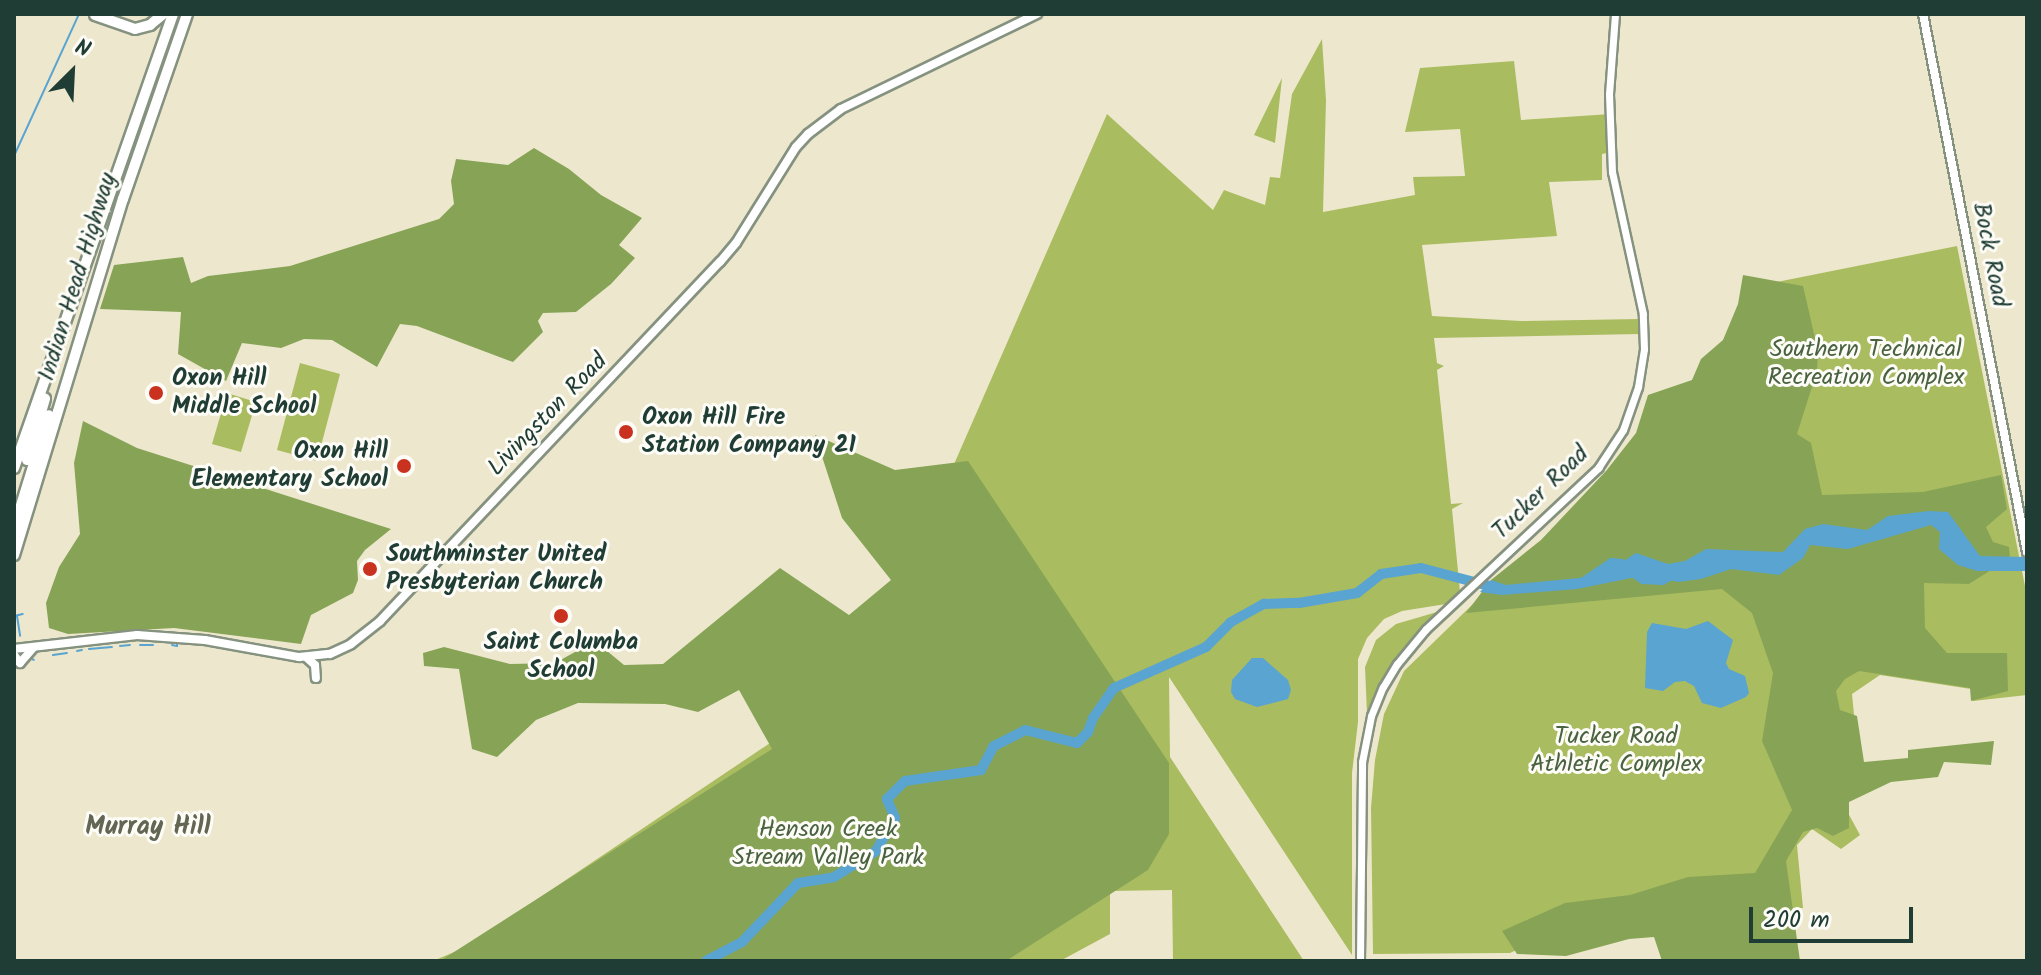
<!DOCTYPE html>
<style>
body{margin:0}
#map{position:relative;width:2041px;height:975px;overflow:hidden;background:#ede8cd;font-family:Kalam,sans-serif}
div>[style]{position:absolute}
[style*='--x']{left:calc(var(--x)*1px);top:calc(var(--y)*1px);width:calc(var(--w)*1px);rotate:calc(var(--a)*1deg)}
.green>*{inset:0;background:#aabc60}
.forest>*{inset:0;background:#87a456}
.water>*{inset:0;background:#59a4d1}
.stream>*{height:2px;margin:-1px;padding:0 1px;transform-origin:1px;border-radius:1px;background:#59a4d1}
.river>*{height:10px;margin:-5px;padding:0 5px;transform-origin:5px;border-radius:5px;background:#59a4d1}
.roads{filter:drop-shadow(2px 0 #869280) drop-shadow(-2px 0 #869280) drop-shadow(0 2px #869280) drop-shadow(0 -2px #869280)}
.tertiary>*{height:7px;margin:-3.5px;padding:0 3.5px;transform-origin:3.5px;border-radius:3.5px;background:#fff}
.secondary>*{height:8px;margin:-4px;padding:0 4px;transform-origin:4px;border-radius:4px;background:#fff}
.trunk>*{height:10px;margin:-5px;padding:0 5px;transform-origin:5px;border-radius:5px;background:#fff}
.dots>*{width:22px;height:22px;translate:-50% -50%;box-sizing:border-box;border:4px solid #fdfcf7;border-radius:50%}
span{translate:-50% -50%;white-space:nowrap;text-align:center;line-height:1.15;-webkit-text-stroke:6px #fdfcf7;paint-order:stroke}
.street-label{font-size:24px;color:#1f3d34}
.park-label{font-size:24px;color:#496341}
.poi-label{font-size:24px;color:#1f3d34;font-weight:700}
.left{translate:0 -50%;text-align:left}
.right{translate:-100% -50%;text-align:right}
.neighbourhood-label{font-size:26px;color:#626653;font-weight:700}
.frame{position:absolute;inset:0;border:16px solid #1f3d34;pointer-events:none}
.north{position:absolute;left:32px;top:32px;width:80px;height:80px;-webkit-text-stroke:6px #fdfcf7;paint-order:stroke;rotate:24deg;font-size:22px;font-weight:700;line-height:32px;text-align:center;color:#1f3d34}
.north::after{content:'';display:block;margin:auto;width:28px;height:36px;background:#1f3d34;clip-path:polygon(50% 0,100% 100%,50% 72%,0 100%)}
.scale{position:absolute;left:1749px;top:907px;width:164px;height:36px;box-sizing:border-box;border:4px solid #1f3d34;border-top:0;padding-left:10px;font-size:24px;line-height:28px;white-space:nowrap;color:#1f3d34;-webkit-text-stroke:6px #fdfcf7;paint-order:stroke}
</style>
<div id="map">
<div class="green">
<i style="clip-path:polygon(1322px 39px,1326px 100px,1323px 212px,1415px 195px,1413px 177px,1465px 176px,1460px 129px,1405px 132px,1420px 68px,1514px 61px,1521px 120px,1611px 114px,1612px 152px,1602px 154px,1602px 180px,1549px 182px,1557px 236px,1422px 245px,1432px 316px,1521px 321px,1639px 319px,1640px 334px,1434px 338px,1437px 363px,1444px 366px,1437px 370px,1451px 504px,1463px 503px,1452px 509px,1460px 592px,1446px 604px,1402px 611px,1384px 619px,1367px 638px,1358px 659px,1358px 722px,1352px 773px,1352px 955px,1169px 677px,1170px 757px,1304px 961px,1173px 961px,1172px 890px,1110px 891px,1110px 934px,1060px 961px,433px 961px,466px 947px,849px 690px,934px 510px,1107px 114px,1213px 210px,1224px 190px,1265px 205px,1270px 177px,1280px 178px,1292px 94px)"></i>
<i style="clip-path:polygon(1282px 78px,1275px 143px,1254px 135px)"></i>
<i style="clip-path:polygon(1957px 246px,2027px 596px,2027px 695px,1973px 701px,1971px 689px,1880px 675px,1852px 694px,1858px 756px,1841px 800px,1860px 835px,1841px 849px,1812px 829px,1797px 845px,1803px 908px,1601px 910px,1510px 953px,1373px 954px,1371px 808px,1375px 760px,1384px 714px,1404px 671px,1474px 603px,1626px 556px,1747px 288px)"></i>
<i style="clip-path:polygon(300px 363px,340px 374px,317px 461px,277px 450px)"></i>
<i style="clip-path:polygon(227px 393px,256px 402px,241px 452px,212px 444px)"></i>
<i style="clip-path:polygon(1437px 612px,1392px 664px,1367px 714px,1365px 667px,1376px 640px,1396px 624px)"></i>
</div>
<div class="forest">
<i style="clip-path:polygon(534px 148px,569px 169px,601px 195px,642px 218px,619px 245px,635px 258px,611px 284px,576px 312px,543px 313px,538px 321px,543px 332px,513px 362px,417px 326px,400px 324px,377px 367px,332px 340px,304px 339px,281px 348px,242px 343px,226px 381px,178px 354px,181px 312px,100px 309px,114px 265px,183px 257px,191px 283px,208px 276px,290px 266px,439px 219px,454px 204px,451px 181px,456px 159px,508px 165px)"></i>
<i style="clip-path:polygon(1743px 275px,1803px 286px,1818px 351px,1817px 371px,1797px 434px,1811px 443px,1822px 495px,1923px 492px,2001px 475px,2007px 509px,1986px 527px,1993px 542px,2009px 547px,2010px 558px,1969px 584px,1924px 583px,1925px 628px,1947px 653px,2007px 653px,2008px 691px,1971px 701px,1970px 688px,1859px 671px,1845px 679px,1836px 691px,1840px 710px,1857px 716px,1864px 762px,1908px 758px,1908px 750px,1994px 741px,1991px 765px,1944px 762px,1938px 777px,1891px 782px,1849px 802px,1849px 828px,1833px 836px,1817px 828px,1803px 832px,1786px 861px,1800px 961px,1662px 961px,1654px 937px,1629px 939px,1566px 956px,1517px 954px,1502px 931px,1565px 903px,1630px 895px,1688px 877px,1755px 873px,1792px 810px,1762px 741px,1773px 673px,1752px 613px,1722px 589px,1466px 613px,1491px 580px,1541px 540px,1606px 471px,1636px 433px,1648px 395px,1692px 380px,1701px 359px,1723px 340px,1738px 304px)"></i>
<i style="clip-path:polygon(83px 421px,137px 448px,391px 529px,365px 550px,357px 561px,358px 580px,353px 593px,311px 615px,301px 644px,174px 628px,68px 634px,49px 628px,46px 603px,59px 567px,80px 534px,74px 463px)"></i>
<i style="clip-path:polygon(815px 435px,895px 470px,968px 461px,1169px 763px,1169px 834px,1148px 870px,1006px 961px,440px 961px,772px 749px,739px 690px,698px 712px,665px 704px,578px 703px,536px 720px,497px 757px,472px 749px,459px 669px,424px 666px,423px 653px,444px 647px,510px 664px,555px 663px,595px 641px,624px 665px,663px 664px,780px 568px,849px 615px,891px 580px,842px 518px)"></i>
</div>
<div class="water">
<i style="clip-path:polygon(1929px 511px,1948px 512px,1980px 556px,2027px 557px,2027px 571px,1977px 571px,1958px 565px,1939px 549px,1940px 532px,1931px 525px,1848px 549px,1810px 545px,1803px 558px,1779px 575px,1731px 569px,1701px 579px,1678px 582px,1646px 575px,1577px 589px,1502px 595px,1480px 592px,1491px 580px,1506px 585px,1600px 576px,1636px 553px,1668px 564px,1685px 561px,1706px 549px,1783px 552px,1805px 529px,1823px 524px,1867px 530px,1888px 516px)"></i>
<i style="clip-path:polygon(1708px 621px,1733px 640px,1726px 663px,1729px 669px,1745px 676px,1749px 693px,1746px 697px,1721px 708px,1702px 703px,1694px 686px,1685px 681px,1675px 682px,1663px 691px,1645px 688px,1647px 632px,1652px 623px,1686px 629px)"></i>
<i style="clip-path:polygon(1252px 658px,1263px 658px,1288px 680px,1291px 690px,1288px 699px,1257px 707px,1235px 699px,1231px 692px,1232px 680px)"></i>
</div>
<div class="stream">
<i style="--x:14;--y:156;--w:156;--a:-65.4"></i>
<i style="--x:14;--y:616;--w:9;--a:-13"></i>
<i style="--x:17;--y:616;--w:20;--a:81"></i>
<i style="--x:140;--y:645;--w:13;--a:0"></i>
<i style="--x:172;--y:645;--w:5;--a:11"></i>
<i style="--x:177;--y:646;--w:3;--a:-90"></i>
<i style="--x:120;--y:646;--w:10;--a:-6"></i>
<i style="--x:89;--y:649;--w:23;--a:-5"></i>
<i style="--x:77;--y:651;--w:5;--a:-11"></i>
<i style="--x:53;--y:655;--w:14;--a:-8"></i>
<i style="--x:32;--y:659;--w:2;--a:27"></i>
</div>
<div class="river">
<i style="--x:1584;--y:582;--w:34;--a:-34"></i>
<i style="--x:1612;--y:563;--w:9;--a:6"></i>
<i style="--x:1621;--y:564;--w:27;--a:34"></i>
<i style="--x:1643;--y:579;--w:19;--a:3"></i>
<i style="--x:1662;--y:580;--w:15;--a:-28"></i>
<i style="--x:706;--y:961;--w:41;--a:-27.8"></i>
<i style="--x:742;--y:942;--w:81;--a:-46.5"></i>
<i style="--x:798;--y:883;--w:36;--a:-9"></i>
<i style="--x:834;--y:877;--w:49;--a:-31.8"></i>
<i style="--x:876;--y:851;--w:38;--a:-60"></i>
<i style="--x:895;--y:818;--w:21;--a:-113"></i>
<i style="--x:887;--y:799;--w:25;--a:-45"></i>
<i style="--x:905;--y:781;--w:77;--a:-8.2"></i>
<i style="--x:981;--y:770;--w:27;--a:-62"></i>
<i style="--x:994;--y:746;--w:35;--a:-27"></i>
<i style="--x:1025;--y:730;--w:54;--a:14"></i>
<i style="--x:1077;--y:743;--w:16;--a:-45"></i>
<i style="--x:1088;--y:732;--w:15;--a:-70"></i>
<i style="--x:1093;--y:718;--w:37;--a:-55"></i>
<i style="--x:1114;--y:688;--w:101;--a:-24"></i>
<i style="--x:1206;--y:647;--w:35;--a:-45"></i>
<i style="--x:1231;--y:622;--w:38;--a:-29"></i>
<i style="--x:1264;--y:604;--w:35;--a:-2"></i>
<i style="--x:1299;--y:603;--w:59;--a:-9.8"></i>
<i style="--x:1357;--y:593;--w:31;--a:-38"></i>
<i style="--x:1381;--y:574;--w:40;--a:-8.5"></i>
<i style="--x:1421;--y:568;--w:79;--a:14.7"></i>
</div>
<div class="roads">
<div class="tertiary">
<i style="--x:1360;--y:961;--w:199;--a:-89.4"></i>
<i style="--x:1362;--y:762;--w:47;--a:-78.9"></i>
<i style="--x:1371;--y:716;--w:31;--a:-68"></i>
<i style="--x:1383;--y:687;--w:27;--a:-59"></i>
<i style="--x:1397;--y:664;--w:45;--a:-50.4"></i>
<i style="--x:1426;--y:629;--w:236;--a:-43.1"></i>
<i style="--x:1598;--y:468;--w:45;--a:-56.7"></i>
<i style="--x:1623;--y:430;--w:46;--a:-70.8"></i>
<i style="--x:1638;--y:387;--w:38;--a:-81"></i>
<i style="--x:1644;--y:349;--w:35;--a:-92"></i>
<i style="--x:1643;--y:314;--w:145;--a:-102.3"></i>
<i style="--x:1612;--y:172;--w:78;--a:-92.2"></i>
<i style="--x:1609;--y:94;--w:80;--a:-85.7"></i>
</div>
<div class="secondary">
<i style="--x:1923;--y:14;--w:548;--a:79.06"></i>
<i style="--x:14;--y:649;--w:124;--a:-6.5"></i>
<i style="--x:137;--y:635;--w:68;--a:4.2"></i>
<i style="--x:205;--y:640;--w:96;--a:10.3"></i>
<i style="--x:299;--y:657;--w:31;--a:-6"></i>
<i style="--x:330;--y:654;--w:23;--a:-25"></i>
<i style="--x:351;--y:644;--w:37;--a:-38"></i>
<i style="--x:380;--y:621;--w:494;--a:-46.6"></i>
<i style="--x:720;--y:262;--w:25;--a:-50"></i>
<i style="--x:736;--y:243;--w:113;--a:-58"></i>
<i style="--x:796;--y:147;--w:18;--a:-47"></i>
<i style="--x:808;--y:134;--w:41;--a:-37.1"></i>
<i style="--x:841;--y:109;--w:218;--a:-25.9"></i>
<i style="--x:14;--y:655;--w:10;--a:53"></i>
<i style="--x:20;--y:663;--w:20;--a:-49"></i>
<i style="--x:306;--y:657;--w:12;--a:42"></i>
<i style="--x:315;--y:665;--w:13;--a:86"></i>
</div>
<div class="trunk">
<i style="--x:95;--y:15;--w:42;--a:19.3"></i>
<i style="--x:135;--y:29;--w:16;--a:-15"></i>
<i style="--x:150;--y:25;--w:17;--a:-40"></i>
<i style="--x:27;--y:460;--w:64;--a:-73.6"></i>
<i style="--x:14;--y:468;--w:481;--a:-70.7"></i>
<i style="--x:14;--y:528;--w:118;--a:-72.8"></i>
<i style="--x:14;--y:555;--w:372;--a:-73"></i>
<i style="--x:123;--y:199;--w:196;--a:-70.9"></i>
</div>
</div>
<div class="dots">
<i style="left:156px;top:393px;background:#c8321e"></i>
<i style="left:626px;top:432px;background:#c8321e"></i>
<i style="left:404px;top:466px;background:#c8321e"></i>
<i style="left:370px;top:569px;background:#c8321e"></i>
<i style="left:561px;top:616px;background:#c8321e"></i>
</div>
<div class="street-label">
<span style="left:1990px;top:255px;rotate:79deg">Bock Road</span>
<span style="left:78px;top:277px;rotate:-73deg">Indian Head Highway</span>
<span style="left:548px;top:415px;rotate:-46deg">Livingston Road</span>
<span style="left:1541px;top:493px;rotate:-44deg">Tucker Road</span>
</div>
<div class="park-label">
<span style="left:1866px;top:364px">Southern Technical<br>Recreation Complex</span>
<span style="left:1616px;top:751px">Tucker Road<br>Athletic Complex</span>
<span style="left:828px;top:844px">Henson Creek<br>Stream Valley Park</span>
</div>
<div class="poi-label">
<span class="left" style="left:172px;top:393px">Oxon Hill<br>Middle School</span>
<span class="left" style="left:642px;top:432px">Oxon Hill Fire<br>Station Company 21</span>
<span class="right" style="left:388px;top:466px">Oxon Hill<br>Elementary School</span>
<span class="left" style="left:386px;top:569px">Southminster United<br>Presbyterian Church</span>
<span style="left:561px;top:657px">Saint Columba<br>School</span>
</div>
<div class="neighbourhood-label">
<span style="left:148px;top:828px">Murray Hill</span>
</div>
<div class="frame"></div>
<div class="north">N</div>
<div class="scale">200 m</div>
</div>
